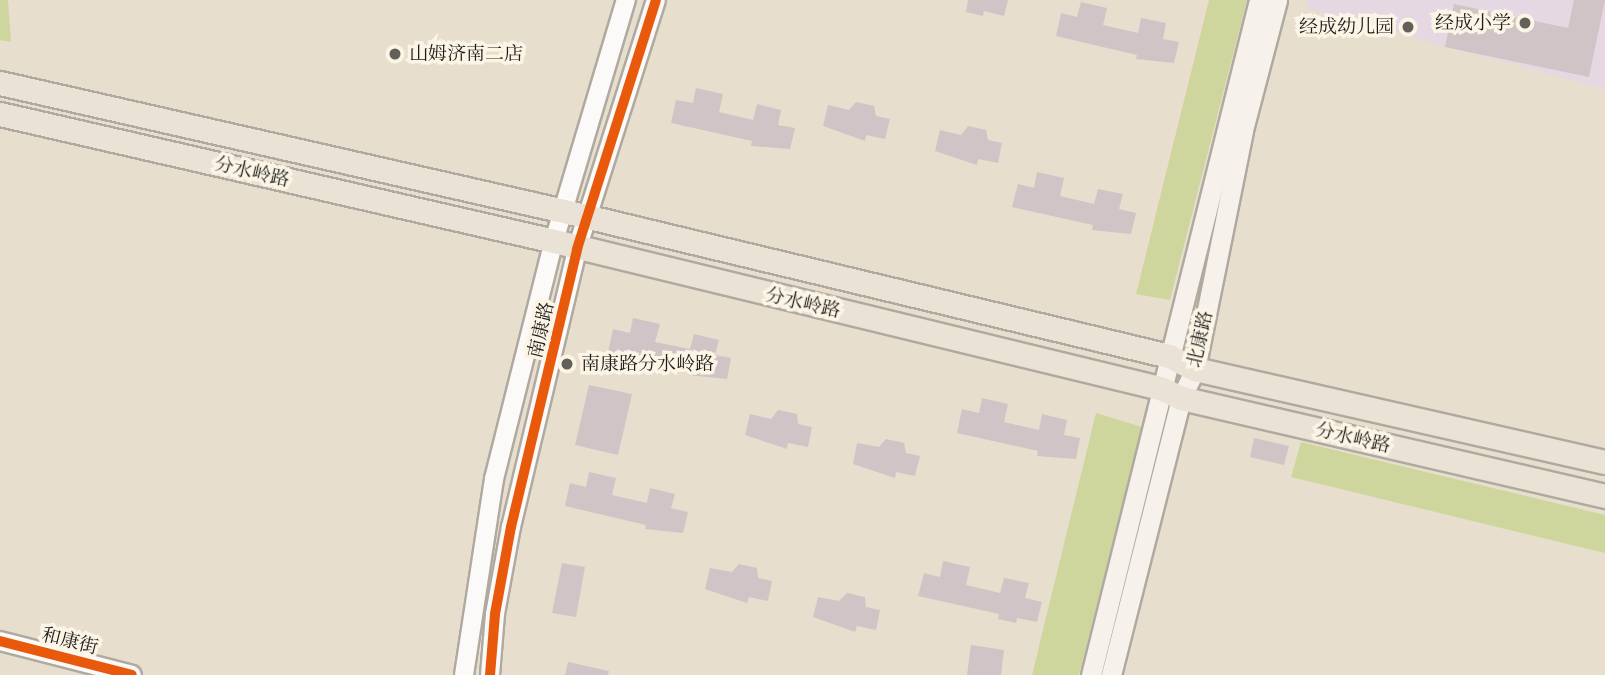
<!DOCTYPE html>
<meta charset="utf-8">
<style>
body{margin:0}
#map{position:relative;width:1605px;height:675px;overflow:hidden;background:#e8dece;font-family:"Libre Caslon Text","Noto Serif SC",serif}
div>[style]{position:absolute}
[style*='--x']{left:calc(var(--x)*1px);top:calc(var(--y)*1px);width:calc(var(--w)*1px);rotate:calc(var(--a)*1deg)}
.built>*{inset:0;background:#e6d8e2}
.green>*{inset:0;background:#ced69d}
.building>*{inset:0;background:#d0c4c6}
.roads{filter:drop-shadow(2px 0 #afa99f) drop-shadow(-2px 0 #afa99f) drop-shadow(0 2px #afa99f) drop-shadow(0 -2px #afa99f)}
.tertiary>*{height:18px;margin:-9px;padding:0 9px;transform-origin:9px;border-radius:9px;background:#fcfaf8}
.secondary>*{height:19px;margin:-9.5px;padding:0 9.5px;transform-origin:9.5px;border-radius:9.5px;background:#f6f1ea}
.primary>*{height:23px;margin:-11.5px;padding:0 11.5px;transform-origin:11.5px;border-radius:11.5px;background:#ebe2d6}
.cycleway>*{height:10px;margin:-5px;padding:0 5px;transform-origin:5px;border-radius:5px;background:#e8590c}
.dots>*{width:19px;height:19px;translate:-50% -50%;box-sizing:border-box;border:4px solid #fcf5e5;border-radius:50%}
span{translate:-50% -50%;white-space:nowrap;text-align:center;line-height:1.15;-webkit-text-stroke:7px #fcf5e5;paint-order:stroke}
.poi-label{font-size:19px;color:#1c1c1c}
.right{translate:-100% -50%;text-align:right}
.left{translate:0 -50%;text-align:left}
.street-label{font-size:19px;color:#1c1c1c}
</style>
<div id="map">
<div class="built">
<i style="clip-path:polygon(1309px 0,1605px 0,1605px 89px,1307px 9px)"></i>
</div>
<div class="green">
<i style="clip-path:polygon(0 0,8px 0,11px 42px,0 40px)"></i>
<i style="clip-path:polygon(1209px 0,1247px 0,1170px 300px,1136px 294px)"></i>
<i style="clip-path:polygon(1096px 413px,1142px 427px,1079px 675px,1032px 675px)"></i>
<i style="clip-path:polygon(1301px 442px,1605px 515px,1605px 553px,1291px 477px)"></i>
</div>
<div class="building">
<i style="clip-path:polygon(968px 0,1008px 0,1004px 16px,984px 11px,983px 16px,966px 12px)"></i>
<i style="clip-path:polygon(1574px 0,1605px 0,1589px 77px,1445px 47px,1454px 4px,1568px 28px)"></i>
<i style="clip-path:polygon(1081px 2px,1107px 8px,1103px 25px,1138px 33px,1141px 18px,1166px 23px,1163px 39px,1179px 42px,1174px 63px,1136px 59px,1137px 55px,1056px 36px,1061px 13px,1077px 17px)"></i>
<i style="clip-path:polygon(696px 88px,723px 94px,719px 112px,753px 120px,757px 104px,781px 110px,778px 125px,795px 128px,790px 149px,751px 146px,752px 141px,671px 123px,676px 100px,693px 103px)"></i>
<i style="clip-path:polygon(856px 102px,874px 106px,876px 116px,890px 119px,885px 139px,866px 135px,865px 141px,823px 126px,828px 105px,849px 110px)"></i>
<i style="clip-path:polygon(968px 126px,986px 130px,988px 140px,1002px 143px,998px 163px,978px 159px,977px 165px,935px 151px,940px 130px,961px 135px)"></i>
<i style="clip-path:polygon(1037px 172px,1064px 178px,1060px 196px,1094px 204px,1098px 189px,1123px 194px,1119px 209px,1136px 213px,1131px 234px,1092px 230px,1093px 225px,1012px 207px,1018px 184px,1034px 188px)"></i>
<i style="clip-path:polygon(633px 318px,660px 324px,655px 342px,690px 349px,694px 334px,719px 340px,715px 355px,731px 358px,727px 379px,688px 375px,689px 371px,608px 352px,613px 329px,630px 333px)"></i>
<i style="clip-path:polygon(589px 385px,632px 394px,618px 455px,575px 445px)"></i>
<i style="clip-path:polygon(982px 398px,1008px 404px,1004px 422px,1039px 430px,1042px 414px,1067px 420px,1064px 435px,1080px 438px,1076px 459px,1037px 456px,1038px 451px,957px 433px,962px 409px,979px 413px)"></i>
<i style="clip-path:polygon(778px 410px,797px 414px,798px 424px,812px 427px,808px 447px,788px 443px,787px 449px,745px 435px,750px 414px,771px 419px)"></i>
<i style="clip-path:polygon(1254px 438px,1289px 446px,1284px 465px,1250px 457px)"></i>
<i style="clip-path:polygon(886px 439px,904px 443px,906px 453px,920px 456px,915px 476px,896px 472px,895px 478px,853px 464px,857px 443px,879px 447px)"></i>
<i style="clip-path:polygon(589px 472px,616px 478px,612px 495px,647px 503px,650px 488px,675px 494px,671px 508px,688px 512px,683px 533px,645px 529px,646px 525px,565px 506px,570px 483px,586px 487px)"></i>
<i style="clip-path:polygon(943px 561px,970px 567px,966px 585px,1000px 593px,1004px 578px,1029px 583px,1025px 598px,1042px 602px,1037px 622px,1017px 618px,1016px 623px,998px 619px,999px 614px,918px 596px,924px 573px,940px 577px)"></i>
<i style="clip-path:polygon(562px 563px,585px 567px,576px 617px,552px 613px)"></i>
<i style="clip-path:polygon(739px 564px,757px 568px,758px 578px,772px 581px,768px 601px,749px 597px,747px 603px,705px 589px,710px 568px,732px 572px)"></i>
<i style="clip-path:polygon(847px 593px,865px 597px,866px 607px,880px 610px,876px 630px,857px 626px,855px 632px,813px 617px,818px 597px,839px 601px)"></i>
<i style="clip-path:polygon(971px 645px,1004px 650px,1001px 675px,967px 675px)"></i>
<i style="clip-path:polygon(568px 662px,609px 671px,608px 675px,565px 675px)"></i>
</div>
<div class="roads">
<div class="tertiary">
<i style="--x:0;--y:641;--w:136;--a:14.4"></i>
<i style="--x:464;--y:675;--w:198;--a:-81.3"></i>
<i style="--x:494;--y:479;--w:245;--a:-75.9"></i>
<i style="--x:554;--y:241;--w:252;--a:-73.4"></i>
<i style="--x:490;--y:675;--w:61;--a:-85.3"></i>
<i style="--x:495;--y:614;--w:88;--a:-79.6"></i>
<i style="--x:511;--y:527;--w:286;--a:-76.6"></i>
<i style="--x:577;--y:249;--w:261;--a:-72.4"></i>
</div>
<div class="secondary">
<i style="--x:1091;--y:675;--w:696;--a:-76.02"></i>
<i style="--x:1111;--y:675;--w:286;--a:-75.8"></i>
<i style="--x:1181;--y:398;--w:32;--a:-64"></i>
<i style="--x:1195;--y:369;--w:244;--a:-78.6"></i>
<i style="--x:1243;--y:130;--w:134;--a:-75.3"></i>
</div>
<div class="primary">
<i style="--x:0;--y:83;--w:578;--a:12.79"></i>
<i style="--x:564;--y:211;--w:622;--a:13.48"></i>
<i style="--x:1169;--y:356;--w:29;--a:27"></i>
<i style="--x:1195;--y:369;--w:420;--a:12.8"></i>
<i style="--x:0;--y:114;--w:568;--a:12.91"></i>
<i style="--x:554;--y:241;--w:624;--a:13.64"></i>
<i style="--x:1160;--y:388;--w:23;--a:25"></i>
<i style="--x:1181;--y:398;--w:435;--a:13"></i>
</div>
</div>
<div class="cycleway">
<i style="--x:0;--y:641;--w:136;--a:14.4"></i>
<i style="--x:490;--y:675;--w:61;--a:-85.3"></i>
<i style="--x:495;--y:614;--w:88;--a:-79.6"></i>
<i style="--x:511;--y:527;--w:286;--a:-76.6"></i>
<i style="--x:577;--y:249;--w:261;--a:-72.4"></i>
</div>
<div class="dots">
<i style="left:1525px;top:23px;background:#63605a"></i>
<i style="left:1408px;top:27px;background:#63605a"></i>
<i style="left:395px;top:54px;background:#63605a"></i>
<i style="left:567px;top:364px;background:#63605a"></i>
</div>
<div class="poi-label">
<span class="right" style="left:1511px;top:23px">经成小学</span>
<span class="right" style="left:1394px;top:27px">经成幼儿园</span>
<span class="left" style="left:409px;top:54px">山姆济南二店</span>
<span class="left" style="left:581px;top:364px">南康路分水岭路</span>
</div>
<div class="street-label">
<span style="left:252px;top:172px;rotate:13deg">分水岭路</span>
<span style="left:803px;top:303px;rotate:13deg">分水岭路</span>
<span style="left:541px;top:330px;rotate:-77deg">南康路</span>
<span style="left:1200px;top:339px;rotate:-77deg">北康路</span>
<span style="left:1353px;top:438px;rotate:13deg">分水岭路</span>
<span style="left:70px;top:641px;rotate:14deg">和康街</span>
</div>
</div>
